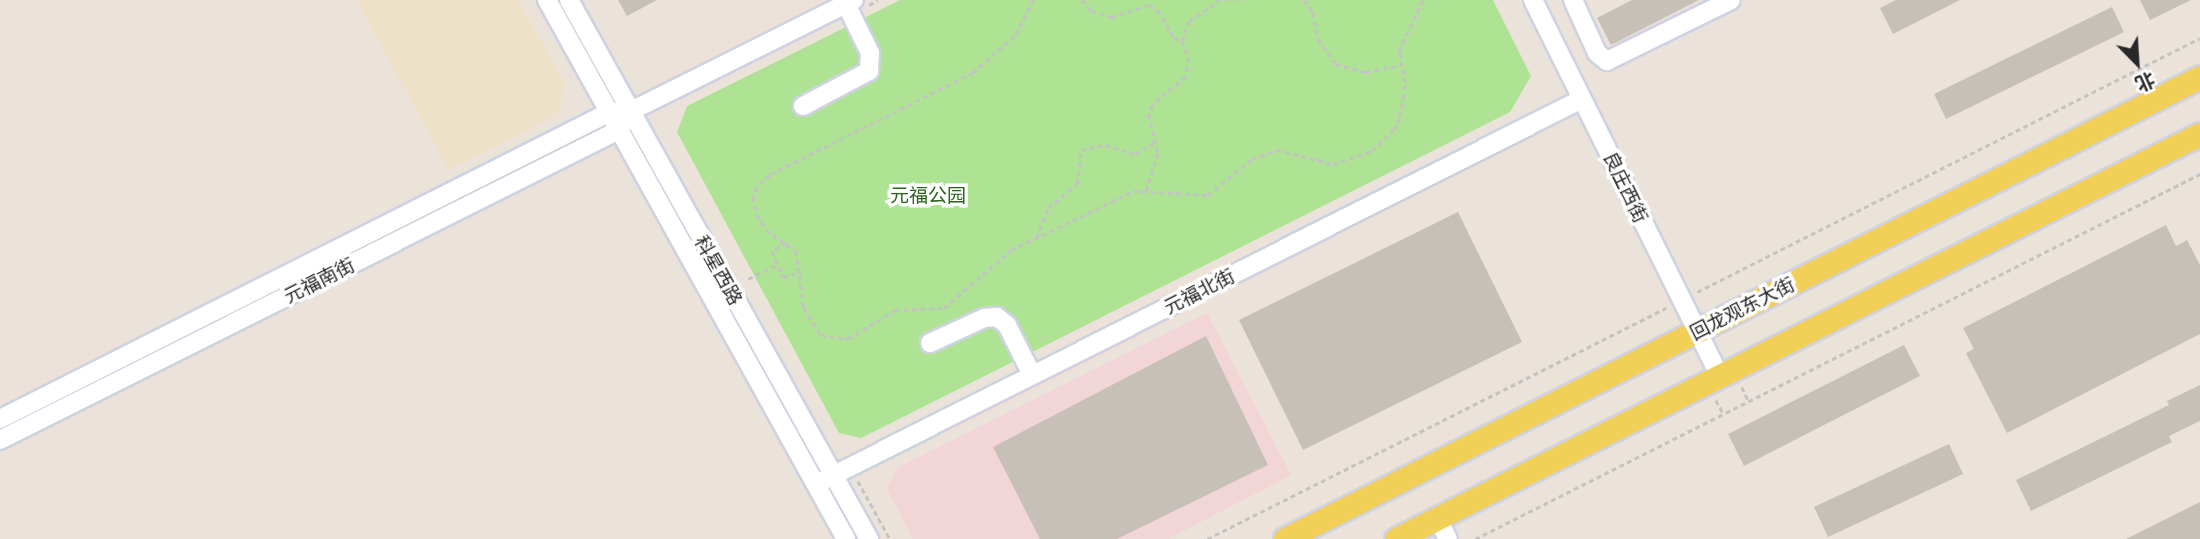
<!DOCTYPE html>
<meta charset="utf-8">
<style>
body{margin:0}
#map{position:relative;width:2200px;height:539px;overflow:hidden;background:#ebe3d9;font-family:"Golos Text","Noto Sans SC",sans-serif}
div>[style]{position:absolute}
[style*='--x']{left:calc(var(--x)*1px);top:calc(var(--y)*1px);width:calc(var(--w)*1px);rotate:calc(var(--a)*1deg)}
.education>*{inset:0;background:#ede1c7}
.medical>*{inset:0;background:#f2d5d7}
.green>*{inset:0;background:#aee394}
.building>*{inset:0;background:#c6c0b9}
.path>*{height:2.5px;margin-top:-1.25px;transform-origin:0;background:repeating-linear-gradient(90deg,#c3c3c3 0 5px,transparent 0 8.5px)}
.roads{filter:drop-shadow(2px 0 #ced2e1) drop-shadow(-2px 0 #ced2e1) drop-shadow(0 2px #ced2e1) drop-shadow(0 -2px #ced2e1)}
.minor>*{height:18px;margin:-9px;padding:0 9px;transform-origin:9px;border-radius:9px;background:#fff}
.major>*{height:23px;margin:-11.5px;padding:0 11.5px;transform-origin:11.5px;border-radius:11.5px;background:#f2cf56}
span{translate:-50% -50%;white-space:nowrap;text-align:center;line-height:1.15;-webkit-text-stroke:7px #fff;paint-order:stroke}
.street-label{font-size:19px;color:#282828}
.park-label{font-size:19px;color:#276518}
.north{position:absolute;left:2102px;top:28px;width:70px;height:70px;-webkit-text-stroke:5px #fff;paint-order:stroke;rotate:156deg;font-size:19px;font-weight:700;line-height:28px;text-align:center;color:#282828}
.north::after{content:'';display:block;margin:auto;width:24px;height:32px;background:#282828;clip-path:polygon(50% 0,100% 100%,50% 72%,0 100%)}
</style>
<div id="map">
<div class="education">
<i style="clip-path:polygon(356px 0,518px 0,565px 84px,558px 114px,449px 170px)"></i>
</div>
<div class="medical">
<i style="clip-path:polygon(1207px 313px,1291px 475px,1168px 539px,913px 539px,887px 489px,897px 468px)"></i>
</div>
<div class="green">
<i style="clip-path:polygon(900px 0,1493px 0,1531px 76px,1510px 112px,861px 438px,839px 433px,677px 132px,687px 106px)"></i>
</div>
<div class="building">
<i style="clip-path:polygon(618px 0,657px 0,627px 16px)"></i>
<i style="clip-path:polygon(1632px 0,1699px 0,1611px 45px,1597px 18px)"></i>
<i style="clip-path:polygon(1896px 0,1960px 0,1893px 34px,1880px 8px)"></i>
<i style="clip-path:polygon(2140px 0,2191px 0,2150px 20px)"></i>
<i style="clip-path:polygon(2112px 7px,2124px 32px,1946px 119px,1934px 94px)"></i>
<i style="clip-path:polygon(1458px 212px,1522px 342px,1303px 450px,1239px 320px)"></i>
<i style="clip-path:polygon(2166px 225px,2176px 246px,2187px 240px,2200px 265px,2200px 334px,2007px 433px,1966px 353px,1974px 349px,1963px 328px)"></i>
<i style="clip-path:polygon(1206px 336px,1268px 465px,1117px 539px,1040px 539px,993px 447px)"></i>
<i style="clip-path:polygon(1904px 345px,1920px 376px,1744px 466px,1728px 434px)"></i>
<i style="clip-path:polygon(2200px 385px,2200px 421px,2169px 436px,2172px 442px,2031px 511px,2016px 480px,2169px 405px,2167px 401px)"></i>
<i style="clip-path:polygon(1949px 444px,1963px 474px,1828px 537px,1814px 507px)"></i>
<i style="clip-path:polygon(2200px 502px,2200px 539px,2126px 539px)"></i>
</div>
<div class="path">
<i style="--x:1034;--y:0;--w:41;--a:117.8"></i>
<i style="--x:1015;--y:36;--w:56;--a:138.6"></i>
<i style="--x:973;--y:73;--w:227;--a:153.3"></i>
<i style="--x:770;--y:175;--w:18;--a:137"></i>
<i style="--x:757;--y:187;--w:11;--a:112"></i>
<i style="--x:753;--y:197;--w:18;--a:77"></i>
<i style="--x:757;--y:215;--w:17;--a:59"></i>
<i style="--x:766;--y:230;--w:37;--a:35"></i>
<i style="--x:796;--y:251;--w:58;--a:82"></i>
<i style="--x:804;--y:308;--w:32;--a:58"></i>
<i style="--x:821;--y:335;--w:27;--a:8"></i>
<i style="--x:848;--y:339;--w:55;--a:-31.7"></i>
<i style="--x:895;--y:310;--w:49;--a:-2.3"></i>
<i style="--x:944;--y:308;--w:89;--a:-40.9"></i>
<i style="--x:1011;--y:250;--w:136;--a:-25.6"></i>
<i style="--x:1134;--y:191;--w:74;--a:3.1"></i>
<i style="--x:1208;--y:195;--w:57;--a:-39.3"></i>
<i style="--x:1252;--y:159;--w:27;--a:-20"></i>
<i style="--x:1277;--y:150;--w:58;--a:14"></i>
<i style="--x:1333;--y:164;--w:41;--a:-18.4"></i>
<i style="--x:1372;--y:151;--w:30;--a:-44"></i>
<i style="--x:1394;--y:130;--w:15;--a:-67"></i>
<i style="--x:1400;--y:116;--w:33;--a:-81"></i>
<i style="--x:1405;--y:83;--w:33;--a:-101"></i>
<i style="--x:1399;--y:51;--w:56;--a:-64.8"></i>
<i style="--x:1082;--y:0;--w:14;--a:51"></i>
<i style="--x:1091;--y:11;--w:21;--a:17"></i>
<i style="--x:1111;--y:17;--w:40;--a:-18"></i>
<i style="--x:1149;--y:5;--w:10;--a:29"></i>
<i style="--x:1158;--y:10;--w:32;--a:60"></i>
<i style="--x:1174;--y:38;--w:9;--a:21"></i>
<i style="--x:1182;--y:41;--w:18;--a:68"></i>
<i style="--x:1189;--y:58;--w:19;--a:99"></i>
<i style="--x:1186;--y:77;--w:44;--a:140.5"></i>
<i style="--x:1152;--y:105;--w:9;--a:108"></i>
<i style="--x:1149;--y:114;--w:41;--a:77.3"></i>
<i style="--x:1158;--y:154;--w:38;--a:107"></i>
<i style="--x:1216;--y:0;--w:27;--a:0"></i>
<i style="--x:1304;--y:0;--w:15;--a:53"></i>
<i style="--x:1313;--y:12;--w:27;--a:80"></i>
<i style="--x:1318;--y:39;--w:31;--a:54"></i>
<i style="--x:1336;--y:64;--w:31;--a:15"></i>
<i style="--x:1366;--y:72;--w:36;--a:-11"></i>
<i style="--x:869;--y:5;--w:10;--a:-29"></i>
<i style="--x:1182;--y:41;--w:21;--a:-71"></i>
<i style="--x:1189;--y:21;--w:35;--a:-33"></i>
<i style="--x:1036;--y:238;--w:32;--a:-68"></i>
<i style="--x:1048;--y:208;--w:38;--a:-40"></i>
<i style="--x:1077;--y:184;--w:34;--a:-83"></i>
<i style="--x:1081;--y:150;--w:25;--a:-12"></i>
<i style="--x:1105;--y:145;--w:31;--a:17"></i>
<i style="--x:1135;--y:154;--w:26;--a:-31"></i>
<i style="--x:787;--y:243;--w:17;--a:152"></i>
<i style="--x:772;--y:251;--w:28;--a:67"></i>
<i style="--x:783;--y:277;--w:19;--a:-16"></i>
<i style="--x:748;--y:279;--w:32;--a:-26"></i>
<i style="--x:1697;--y:292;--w:563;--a:-26.79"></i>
<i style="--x:1742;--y:387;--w:14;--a:65"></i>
<i style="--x:1716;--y:400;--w:15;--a:62"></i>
<i style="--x:858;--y:481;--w:66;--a:61.1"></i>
<i style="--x:1207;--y:539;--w:514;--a:-26.71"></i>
<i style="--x:1475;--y:539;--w:812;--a:-26.72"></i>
</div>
<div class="roads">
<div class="minor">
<i style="--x:547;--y:0;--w:616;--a:60.98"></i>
<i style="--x:569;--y:0;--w:617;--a:60.9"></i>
<i style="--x:1533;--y:0;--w:419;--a:63.6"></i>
<i style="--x:1573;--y:0;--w:58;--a:65.6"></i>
<i style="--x:1597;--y:53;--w:13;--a:39"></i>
<i style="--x:1607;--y:61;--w:138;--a:-26.2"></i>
<i style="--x:803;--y:106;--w:75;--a:-27.9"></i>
<i style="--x:869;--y:71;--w:18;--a:-87"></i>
<i style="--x:870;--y:53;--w:55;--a:-116.1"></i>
<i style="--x:930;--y:343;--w:60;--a:-24.8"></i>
<i style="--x:984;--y:318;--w:13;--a:-4"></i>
<i style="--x:997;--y:317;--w:13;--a:39"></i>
<i style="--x:1007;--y:325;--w:56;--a:63.4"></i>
<i style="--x:0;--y:419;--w:683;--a:-26.72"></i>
<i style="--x:610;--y:112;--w:21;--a:-3"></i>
<i style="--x:631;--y:111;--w:249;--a:-26.5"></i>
<i style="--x:0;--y:440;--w:692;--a:-26.6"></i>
<i style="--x:619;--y:130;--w:22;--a:-58"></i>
<i style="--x:816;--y:484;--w:857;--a:-26.68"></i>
<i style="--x:1438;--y:518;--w:23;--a:65"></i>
</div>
<div class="major">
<i style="--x:1285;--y:539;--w:1025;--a:-26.79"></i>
<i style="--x:1396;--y:539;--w:900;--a:-26.74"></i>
</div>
</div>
<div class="street-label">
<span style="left:1626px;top:187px;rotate:64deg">良庄西街</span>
<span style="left:719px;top:270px;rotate:61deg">科星西路</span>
<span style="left:319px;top:280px;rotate:-27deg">元福南街</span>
<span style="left:1199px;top:291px;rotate:-27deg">元福北街</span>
<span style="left:1742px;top:308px;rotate:-27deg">回龙观东大街</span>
</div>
<div class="park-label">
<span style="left:928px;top:195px">元福公园</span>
</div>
<div class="north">北</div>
</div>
